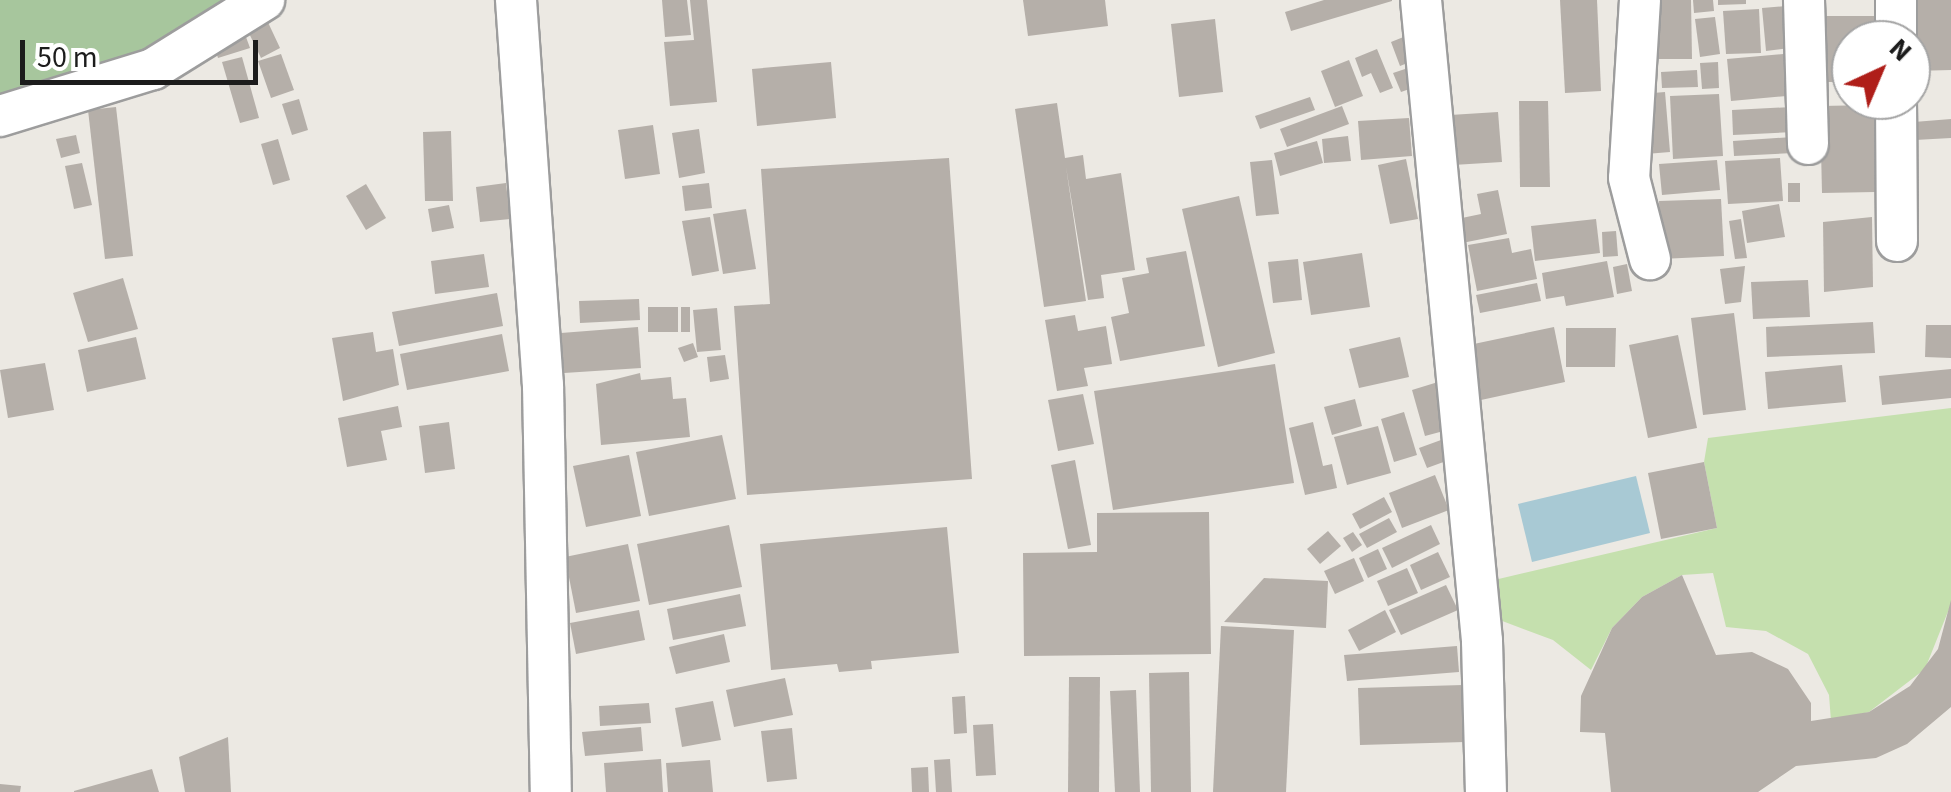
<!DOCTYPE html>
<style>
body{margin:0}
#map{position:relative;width:1951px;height:792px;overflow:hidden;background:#ece9e3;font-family:"Source Sans 3",sans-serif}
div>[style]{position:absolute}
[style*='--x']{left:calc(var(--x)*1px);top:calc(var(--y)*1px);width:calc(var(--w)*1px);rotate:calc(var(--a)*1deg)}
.grass>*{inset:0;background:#c5e0ae}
.forest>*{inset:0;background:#a7c69d}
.water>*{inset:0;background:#a8c9d4}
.building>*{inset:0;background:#b5afa9}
.roads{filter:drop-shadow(2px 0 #9d9d9d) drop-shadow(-2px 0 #9d9d9d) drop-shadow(0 2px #9d9d9d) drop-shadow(0 -2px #9d9d9d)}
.minor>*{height:40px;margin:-20px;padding:0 20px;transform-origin:20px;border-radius:20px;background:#fff}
span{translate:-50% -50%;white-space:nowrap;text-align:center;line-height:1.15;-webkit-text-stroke:10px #fff;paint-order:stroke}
.north{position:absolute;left:1831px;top:20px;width:100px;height:100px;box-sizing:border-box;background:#fff;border:2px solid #a4a4a4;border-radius:50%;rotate:44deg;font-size:28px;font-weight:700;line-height:40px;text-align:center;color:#1c1c1c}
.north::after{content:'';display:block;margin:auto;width:35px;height:45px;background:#af1e19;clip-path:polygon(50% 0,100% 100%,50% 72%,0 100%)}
.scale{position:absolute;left:20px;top:40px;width:238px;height:45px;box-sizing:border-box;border:5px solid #1c1c1c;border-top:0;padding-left:12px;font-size:30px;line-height:35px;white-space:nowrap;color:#1c1c1c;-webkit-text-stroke:8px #fff;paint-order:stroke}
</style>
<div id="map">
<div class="grass">
<i style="clip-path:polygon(1951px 408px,1951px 604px,1925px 669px,1869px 712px,1831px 721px,1829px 695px,1808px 654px,1766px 631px,1726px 627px,1713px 573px,1682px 575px,1642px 597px,1612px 628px,1591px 670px,1553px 640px,1497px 619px,1490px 581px,1717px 528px,1704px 462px,1708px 438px)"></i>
</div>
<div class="forest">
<i style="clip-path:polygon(0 0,236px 0,162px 46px,0 98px)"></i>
</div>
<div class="water">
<i style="clip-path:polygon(1636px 476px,1650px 533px,1532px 562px,1518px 504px)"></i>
</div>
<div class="building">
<i style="clip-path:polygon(662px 0,687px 0,691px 35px,665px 37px)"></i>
<i style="clip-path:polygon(690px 0,707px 0,717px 102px,670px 106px,664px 42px,694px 40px)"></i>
<i style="clip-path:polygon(1023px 0,1105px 0,1108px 26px,1028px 36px)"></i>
<i style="clip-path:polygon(1324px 0,1392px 0,1392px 1px,1291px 31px,1285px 12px)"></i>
<i style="clip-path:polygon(1560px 0,1597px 0,1601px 91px,1565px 93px)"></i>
<i style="clip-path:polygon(1652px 0,1691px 0,1692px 59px,1654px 59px)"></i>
<i style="clip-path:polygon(1693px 0,1713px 0,1714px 11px,1694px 13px)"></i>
<i style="clip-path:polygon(1718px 0,1746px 0,1746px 4px,1718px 5px)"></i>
<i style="clip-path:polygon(1912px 0,1951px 0,1951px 70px,1913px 71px)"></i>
<i style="clip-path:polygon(1786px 6px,1790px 48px,1766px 51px,1762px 8px)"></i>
<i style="clip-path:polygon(1759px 9px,1761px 53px,1726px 54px,1723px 11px)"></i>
<i style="clip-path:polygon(265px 16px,280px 48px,261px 58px,245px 25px)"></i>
<i style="clip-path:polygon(1818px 16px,1877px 16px,1877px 40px,1851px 40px,1851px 82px,1819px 82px)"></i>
<i style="clip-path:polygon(1715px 17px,1720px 54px,1700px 57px,1695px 19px)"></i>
<i style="clip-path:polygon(1215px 19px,1223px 92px,1179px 97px,1171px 24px)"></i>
<i style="clip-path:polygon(242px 26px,250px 48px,218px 58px,211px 36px)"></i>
<i style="clip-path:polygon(1406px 36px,1415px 60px,1400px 66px,1391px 42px)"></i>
<i style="clip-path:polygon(1377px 49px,1393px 88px,1380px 93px,1371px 73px,1362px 77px,1355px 58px)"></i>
<i style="clip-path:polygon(1794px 53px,1798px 95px,1731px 101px,1727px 59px)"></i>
<i style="clip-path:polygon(281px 54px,294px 90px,271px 98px,258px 61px)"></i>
<i style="clip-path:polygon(242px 57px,259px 118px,240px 123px,222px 62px)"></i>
<i style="clip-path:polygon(1349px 60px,1363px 96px,1335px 107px,1321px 71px)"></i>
<i style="clip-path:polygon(831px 62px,836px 118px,757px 126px,752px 69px)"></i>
<i style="clip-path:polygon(1718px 62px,1719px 88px,1702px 89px,1700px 63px)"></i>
<i style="clip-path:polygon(1411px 67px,1418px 86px,1401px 92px,1393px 73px)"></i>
<i style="clip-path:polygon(1697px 70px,1698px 87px,1662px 88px,1661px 72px)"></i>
<i style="clip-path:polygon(1665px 92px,1670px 152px,1646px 154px,1641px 94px)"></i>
<i style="clip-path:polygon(1719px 94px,1723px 156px,1673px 159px,1670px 96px)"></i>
<i style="clip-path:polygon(1310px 97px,1315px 110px,1260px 129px,1255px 116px)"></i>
<i style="clip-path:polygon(299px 99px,308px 130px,292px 135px,282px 104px)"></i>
<i style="clip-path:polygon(1519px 101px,1548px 101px,1550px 187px,1520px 187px)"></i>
<i style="clip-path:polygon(1057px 103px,1065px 158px,1083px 155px,1086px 179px,1121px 173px,1135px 270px,1101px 275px,1104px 298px,1088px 300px,1066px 167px,1086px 301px,1044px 307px,1015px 109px)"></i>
<i style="clip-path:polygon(1874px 105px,1875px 192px,1822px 193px,1820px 106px)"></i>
<i style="clip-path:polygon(1342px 106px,1349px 124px,1287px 147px,1280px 129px)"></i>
<i style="clip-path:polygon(116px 107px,133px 256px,105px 259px,88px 110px)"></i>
<i style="clip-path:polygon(1792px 107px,1793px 132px,1733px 135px,1732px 110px)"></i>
<i style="clip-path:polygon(1498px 112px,1502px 162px,1453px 165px,1450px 115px)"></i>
<i style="clip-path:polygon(1409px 118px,1412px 156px,1361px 160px,1358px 121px)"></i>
<i style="clip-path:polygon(1951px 119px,1951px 138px,1915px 140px,1914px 122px)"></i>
<i style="clip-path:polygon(653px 125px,660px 174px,625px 179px,618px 130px)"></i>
<i style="clip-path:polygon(699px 129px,705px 173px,679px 178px,672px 133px)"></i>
<i style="clip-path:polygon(451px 131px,453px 201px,425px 201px,423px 132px)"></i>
<i style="clip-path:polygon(76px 135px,80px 153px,61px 158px,56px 139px)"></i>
<i style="clip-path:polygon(1348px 136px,1351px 161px,1324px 163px,1322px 139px)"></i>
<i style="clip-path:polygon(1793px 137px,1794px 153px,1734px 156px,1733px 141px)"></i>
<i style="clip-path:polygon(278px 139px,290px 180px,273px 185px,261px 144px)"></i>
<i style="clip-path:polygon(1317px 141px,1323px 163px,1280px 176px,1274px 153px)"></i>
<i style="clip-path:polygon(949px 158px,972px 479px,747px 495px,734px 306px,770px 304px,761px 169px)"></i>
<i style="clip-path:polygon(1780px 158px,1783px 201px,1728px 204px,1725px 161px)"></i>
<i style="clip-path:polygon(1406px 159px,1418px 219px,1390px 224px,1378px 165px)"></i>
<i style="clip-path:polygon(1272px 160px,1279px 214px,1256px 216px,1250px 162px)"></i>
<i style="clip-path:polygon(1717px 160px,1720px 190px,1662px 195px,1659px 164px)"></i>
<i style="clip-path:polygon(82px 163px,92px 205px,74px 209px,65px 166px)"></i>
<i style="clip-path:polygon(506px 183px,510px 219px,480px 222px,476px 187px)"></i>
<i style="clip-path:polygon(709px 183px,712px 208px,685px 211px,682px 186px)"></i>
<i style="clip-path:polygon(1788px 183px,1800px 183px,1800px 202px,1788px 202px)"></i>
<i style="clip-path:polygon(366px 184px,386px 218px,366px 230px,346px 196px)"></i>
<i style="clip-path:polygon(1498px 190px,1507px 234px,1462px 243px,1457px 219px,1481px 214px,1477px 194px)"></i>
<i style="clip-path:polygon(1239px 196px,1275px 353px,1218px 367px,1182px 209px)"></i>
<i style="clip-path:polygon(1721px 199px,1724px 256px,1661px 259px,1659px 201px)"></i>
<i style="clip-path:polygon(1779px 204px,1785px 237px,1747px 243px,1742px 211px)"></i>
<i style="clip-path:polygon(449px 205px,454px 228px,432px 232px,428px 209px)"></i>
<i style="clip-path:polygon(746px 209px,756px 269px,723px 274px,713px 214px)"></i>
<i style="clip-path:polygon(710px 217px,719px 271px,692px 276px,682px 221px)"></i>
<i style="clip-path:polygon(1872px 217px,1873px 287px,1824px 292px,1823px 222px)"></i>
<i style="clip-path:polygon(1596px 219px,1600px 253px,1535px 261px,1531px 226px)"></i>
<i style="clip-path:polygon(1741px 219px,1747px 258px,1735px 259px,1729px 221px)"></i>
<i style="clip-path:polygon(1616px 231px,1618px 256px,1603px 257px,1602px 232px)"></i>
<i style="clip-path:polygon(1509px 238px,1512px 253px,1531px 249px,1537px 279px,1477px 291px,1468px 245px)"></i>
<i style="clip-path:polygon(1186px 251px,1205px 346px,1120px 361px,1111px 317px,1129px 313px,1122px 278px,1149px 273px,1146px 258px)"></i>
<i style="clip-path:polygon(1362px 253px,1370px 307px,1311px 315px,1303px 262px)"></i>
<i style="clip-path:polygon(484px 254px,489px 287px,435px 294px,431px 261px)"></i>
<i style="clip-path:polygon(1298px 259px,1302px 300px,1273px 303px,1268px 262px)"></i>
<i style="clip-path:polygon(1607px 261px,1614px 297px,1566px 306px,1564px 296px,1546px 299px,1542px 273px)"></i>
<i style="clip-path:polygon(1627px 264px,1632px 291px,1617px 294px,1613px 267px)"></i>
<i style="clip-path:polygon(1745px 266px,1741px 302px,1725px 304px,1720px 269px)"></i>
<i style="clip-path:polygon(123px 278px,138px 329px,88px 342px,73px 293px)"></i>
<i style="clip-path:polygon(1808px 280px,1810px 317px,1753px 319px,1751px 282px)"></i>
<i style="clip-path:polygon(1537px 283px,1541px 301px,1480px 313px,1476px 295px)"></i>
<i style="clip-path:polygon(497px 293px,503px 326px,399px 346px,392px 312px)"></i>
<i style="clip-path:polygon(639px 299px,640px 320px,580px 323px,579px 301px)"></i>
<i style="clip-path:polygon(648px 307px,678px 307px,678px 332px,648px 332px)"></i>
<i style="clip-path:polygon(681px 307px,690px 307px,690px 332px,681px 332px)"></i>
<i style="clip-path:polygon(717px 308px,721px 350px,697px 352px,693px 310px)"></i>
<i style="clip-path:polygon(1734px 313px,1746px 410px,1703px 415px,1691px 318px)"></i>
<i style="clip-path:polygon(1075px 315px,1078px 331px,1106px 326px,1112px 364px,1084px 368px,1088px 386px,1057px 391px,1045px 320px)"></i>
<i style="clip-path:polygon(1873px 322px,1875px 353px,1767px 357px,1766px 327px)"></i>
<i style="clip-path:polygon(1926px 325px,1951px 325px,1951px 358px,1925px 357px)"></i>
<i style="clip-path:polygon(638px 327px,641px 368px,564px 373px,561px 333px)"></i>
<i style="clip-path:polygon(1554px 327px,1565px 382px,1481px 400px,1469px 345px)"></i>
<i style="clip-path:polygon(1566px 328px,1616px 328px,1615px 367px,1566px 367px)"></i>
<i style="clip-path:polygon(373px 332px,376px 352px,393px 349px,399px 385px,343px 401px,332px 338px)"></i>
<i style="clip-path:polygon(502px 334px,509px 371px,407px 390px,400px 354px)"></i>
<i style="clip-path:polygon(1678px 335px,1697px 428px,1648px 438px,1629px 345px)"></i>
<i style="clip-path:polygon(136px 337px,146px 379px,87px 392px,78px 350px)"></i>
<i style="clip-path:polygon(1400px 337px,1409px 377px,1359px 388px,1349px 349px)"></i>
<i style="clip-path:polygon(693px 343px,698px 357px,684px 362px,678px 348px)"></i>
<i style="clip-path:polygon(725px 355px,729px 379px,710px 382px,707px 357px)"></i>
<i style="clip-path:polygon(45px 363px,54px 410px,8px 418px,0 370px)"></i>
<i style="clip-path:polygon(1275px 364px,1294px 483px,1113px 510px,1094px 391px)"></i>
<i style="clip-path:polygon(1842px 365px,1846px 402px,1768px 409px,1765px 372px)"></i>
<i style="clip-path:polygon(1951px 369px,1951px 398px,1882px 405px,1879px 376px)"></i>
<i style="clip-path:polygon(640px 373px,641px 380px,671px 377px,673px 399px,686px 398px,690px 437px,601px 445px,596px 384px)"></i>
<i style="clip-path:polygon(1438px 382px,1451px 429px,1425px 436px,1412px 390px)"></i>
<i style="clip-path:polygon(1083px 394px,1094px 444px,1058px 451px,1048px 400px)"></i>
<i style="clip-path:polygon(1355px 399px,1362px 426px,1332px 435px,1324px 407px)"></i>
<i style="clip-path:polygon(398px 406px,402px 427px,381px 431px,387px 460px,347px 467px,338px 418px)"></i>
<i style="clip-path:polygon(1404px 412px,1417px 455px,1394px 462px,1381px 419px)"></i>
<i style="clip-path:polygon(449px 422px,455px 469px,425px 473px,419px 426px)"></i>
<i style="clip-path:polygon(1313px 422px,1323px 466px,1332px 464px,1337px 488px,1305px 495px,1289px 428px)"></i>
<i style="clip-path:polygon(1378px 426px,1391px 473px,1347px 485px,1334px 437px)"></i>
<i style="clip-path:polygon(722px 435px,736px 499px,649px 516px,636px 452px)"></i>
<i style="clip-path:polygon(1441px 440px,1449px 460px,1427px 468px,1419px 448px)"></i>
<i style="clip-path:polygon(629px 455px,641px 516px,586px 527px,573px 466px)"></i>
<i style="clip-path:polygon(1075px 460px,1091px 545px,1068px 549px,1051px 465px)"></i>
<i style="clip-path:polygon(1704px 462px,1717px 528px,1661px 539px,1648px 473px)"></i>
<i style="clip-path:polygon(1435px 475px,1449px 510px,1402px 528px,1389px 493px)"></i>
<i style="clip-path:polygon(1384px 497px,1392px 512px,1360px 529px,1352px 514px)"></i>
<i style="clip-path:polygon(1209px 512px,1211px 654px,1024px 656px,1023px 553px,1097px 552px,1097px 513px)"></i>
<i style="clip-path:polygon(1389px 518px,1397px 532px,1367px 548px,1359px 534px)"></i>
<i style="clip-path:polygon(729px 525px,742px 587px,649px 605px,637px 544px)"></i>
<i style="clip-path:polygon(1431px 525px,1440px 544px,1392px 568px,1382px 548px)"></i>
<i style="clip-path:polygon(947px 527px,959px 653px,871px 661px,872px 669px,839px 672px,837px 664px,771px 670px,760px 544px)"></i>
<i style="clip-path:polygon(1328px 531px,1341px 546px,1320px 564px,1307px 549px)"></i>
<i style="clip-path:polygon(1353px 532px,1362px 545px,1352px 552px,1343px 538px)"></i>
<i style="clip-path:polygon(628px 544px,640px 601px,576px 613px,565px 557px)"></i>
<i style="clip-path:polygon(1378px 549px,1387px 569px,1368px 578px,1359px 558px)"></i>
<i style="clip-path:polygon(1438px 552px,1450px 577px,1421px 590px,1410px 565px)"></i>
<i style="clip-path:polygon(1354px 558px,1364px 581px,1335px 594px,1324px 571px)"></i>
<i style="clip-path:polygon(1407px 568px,1418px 593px,1388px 606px,1377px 581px)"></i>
<i style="clip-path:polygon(1682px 575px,1716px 655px,1752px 652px,1788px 669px,1811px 703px,1811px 721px,1869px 712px,1910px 686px,1938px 649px,1951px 600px,1951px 707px,1907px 744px,1876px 758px,1796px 766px,1758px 792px,1611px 792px,1605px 733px,1580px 732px,1581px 696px,1612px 628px,1642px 597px)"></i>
<i style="clip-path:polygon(1264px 578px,1328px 581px,1326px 628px,1224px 622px)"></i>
<i style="clip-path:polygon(1446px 585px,1458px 610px,1401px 635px,1389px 610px)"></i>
<i style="clip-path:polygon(740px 594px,746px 626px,673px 640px,667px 609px)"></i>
<i style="clip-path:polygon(639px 610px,645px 640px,576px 654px,570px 623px)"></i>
<i style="clip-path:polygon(1385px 610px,1396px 632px,1359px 651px,1348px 630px)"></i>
<i style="clip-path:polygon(1221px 626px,1294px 630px,1286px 792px,1213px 792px)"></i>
<i style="clip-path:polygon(724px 634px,730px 662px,676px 674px,669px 647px)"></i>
<i style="clip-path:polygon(1457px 646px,1459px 672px,1347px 681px,1344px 655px)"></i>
<i style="clip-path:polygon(1189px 672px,1191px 792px,1151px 792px,1149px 673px)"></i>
<i style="clip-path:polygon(1069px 677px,1100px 677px,1099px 792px,1068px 792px)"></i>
<i style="clip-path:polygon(785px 678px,793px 715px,734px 727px,726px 690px)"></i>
<i style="clip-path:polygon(1463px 685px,1465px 742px,1360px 745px,1358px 688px)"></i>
<i style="clip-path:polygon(1136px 690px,1140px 792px,1115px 792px,1110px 691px)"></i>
<i style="clip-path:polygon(965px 696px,967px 733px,954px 734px,952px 697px)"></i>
<i style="clip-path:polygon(713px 701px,721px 740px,682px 747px,675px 708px)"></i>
<i style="clip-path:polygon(649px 703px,651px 723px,600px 726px,599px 706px)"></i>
<i style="clip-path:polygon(993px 724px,996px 775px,976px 776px,973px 725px)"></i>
<i style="clip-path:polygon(641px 727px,643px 751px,585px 756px,582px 732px)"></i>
<i style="clip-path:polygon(792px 728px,797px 779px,767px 782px,761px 731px)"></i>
<i style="clip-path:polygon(228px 737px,231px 792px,185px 792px,179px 757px)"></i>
<i style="clip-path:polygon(661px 759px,663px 792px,606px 792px,604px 763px)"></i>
<i style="clip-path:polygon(950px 759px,952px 792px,936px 792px,934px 760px)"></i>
<i style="clip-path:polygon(710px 760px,713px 792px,668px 792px,666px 763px)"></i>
<i style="clip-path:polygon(928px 767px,929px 792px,912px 792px,911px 768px)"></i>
<i style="clip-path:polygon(152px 769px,159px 792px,74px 792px,74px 791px)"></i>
<i style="clip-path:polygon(0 784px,21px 786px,20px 792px,0 792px)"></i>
</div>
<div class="roads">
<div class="minor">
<i style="--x:516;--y:0;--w:386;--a:86"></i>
<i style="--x:543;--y:385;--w:407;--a:88.9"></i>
<i style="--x:1421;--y:0;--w:644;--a:84.56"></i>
<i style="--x:1482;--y:641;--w:151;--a:88.5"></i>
<i style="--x:1640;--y:0;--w:178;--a:93.5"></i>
<i style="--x:1629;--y:178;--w:84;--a:75.5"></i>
<i style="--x:1804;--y:0;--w:144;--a:88.4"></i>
<i style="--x:1896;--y:0;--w:40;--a:90"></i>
<i style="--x:1896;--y:100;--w:141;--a:89.6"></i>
<i style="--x:0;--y:116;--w:160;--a:-17.1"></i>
<i style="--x:153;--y:69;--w:131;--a:-31.9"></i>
</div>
</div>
<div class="north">N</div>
<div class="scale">50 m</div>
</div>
